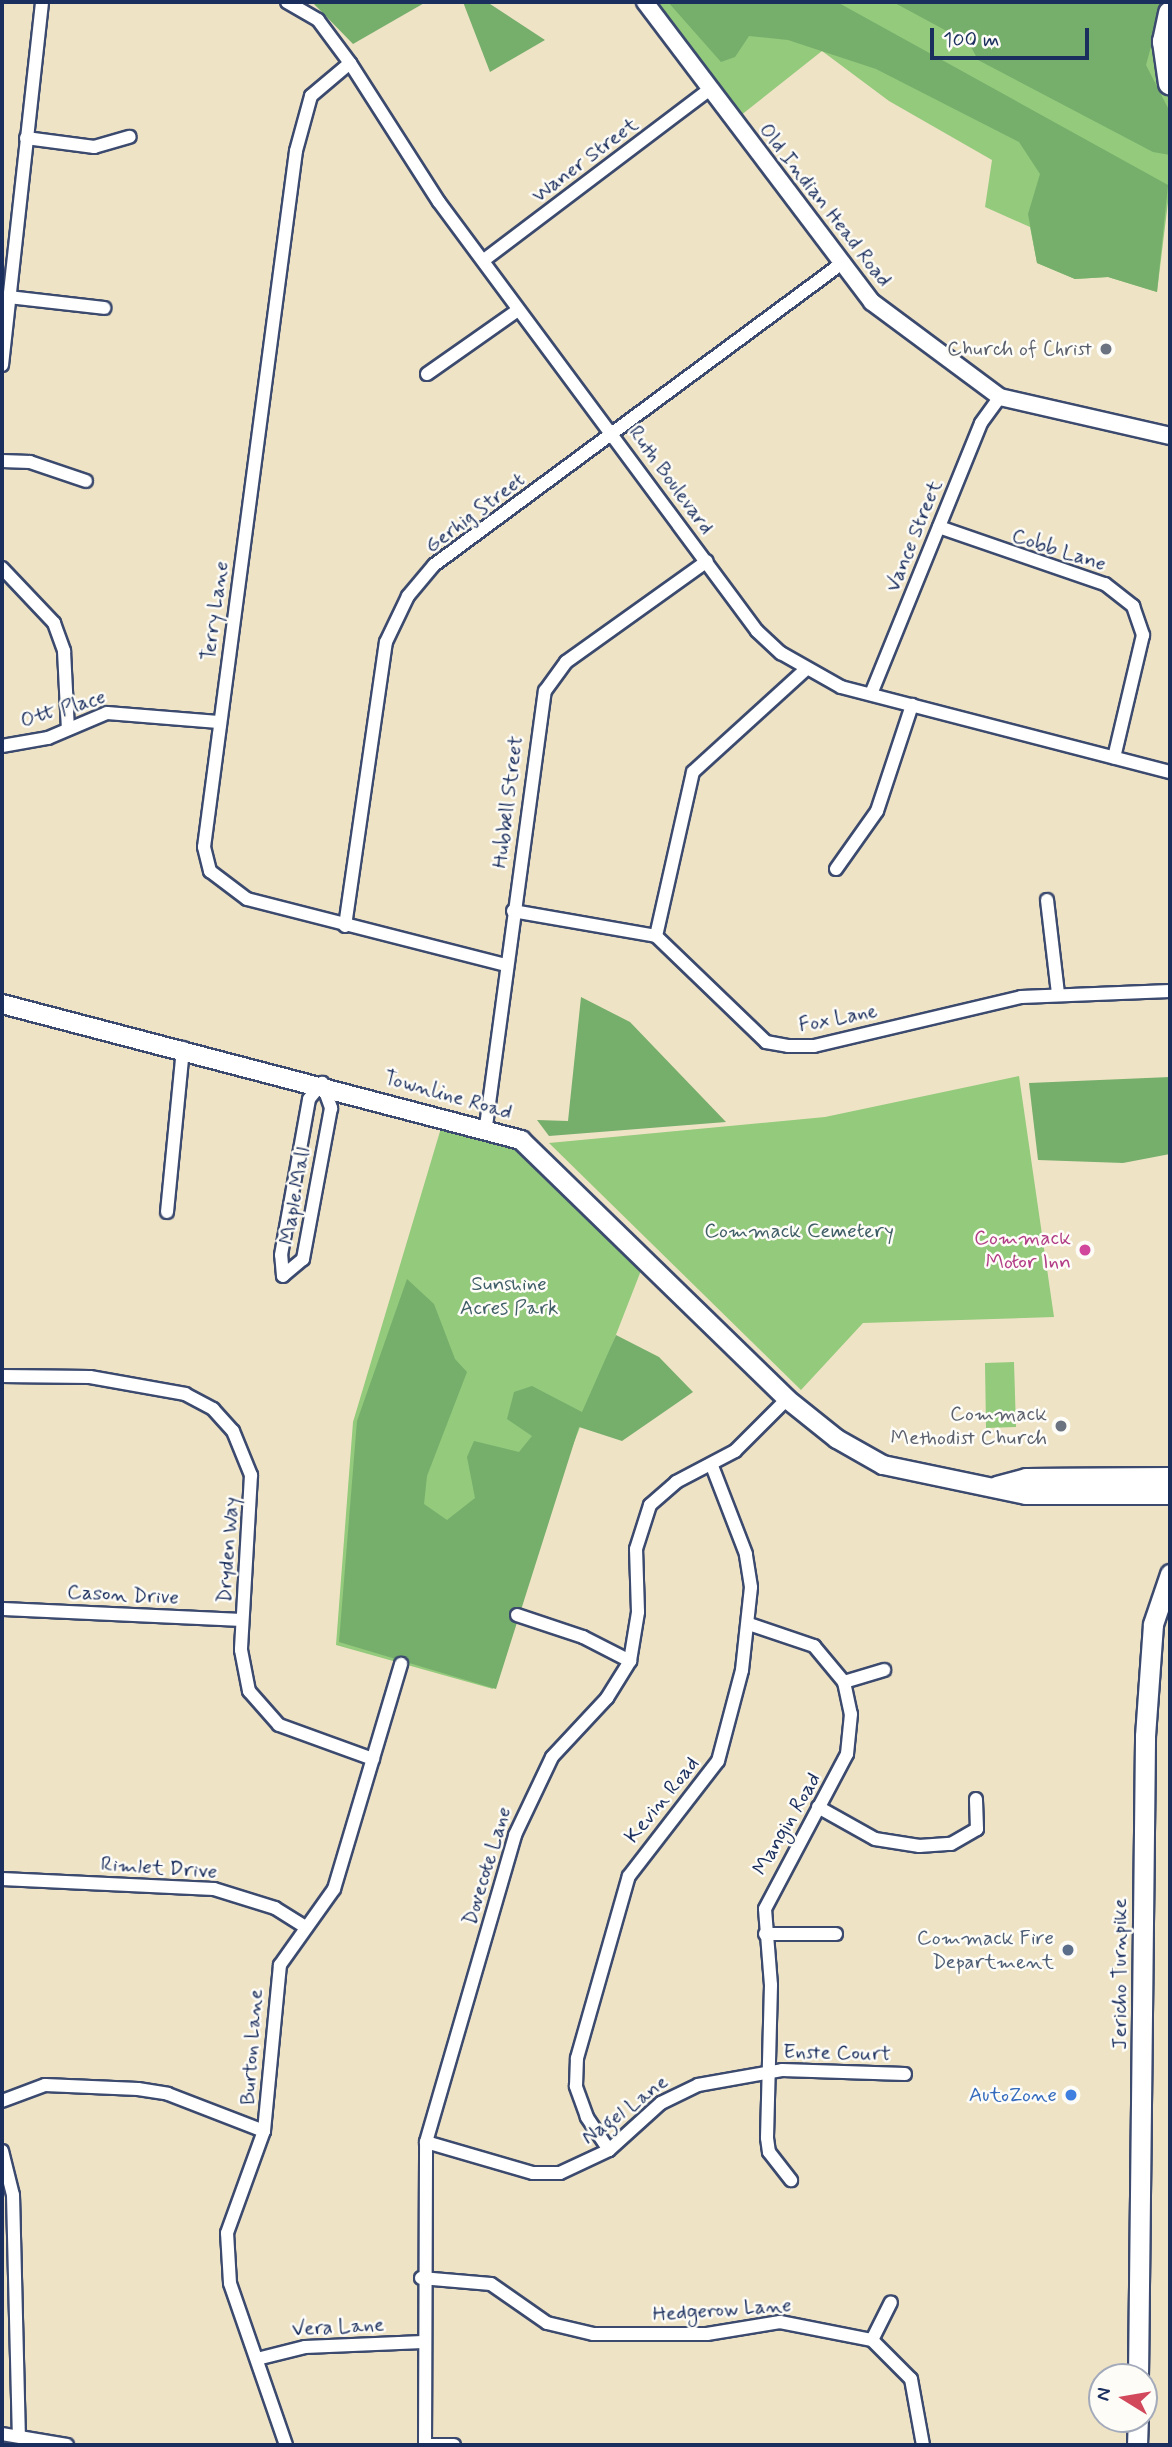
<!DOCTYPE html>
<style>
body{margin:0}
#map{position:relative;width:1172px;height:2447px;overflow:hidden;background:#efe3c6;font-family:Mynerve,sans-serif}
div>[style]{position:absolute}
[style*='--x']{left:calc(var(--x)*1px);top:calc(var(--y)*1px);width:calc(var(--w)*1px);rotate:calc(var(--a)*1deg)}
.green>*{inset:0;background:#93ca7c}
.forest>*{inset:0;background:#76ae6c}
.roads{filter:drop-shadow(2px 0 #3b4a6e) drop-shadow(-2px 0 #3b4a6e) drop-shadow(0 2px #3b4a6e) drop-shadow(0 -2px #3b4a6e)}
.minor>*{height:12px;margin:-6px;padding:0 6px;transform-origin:6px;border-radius:6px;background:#fff}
.tertiary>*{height:16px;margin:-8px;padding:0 8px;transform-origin:8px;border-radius:8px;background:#fff}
.secondary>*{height:18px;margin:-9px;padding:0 9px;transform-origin:9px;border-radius:9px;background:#fff}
.primary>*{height:19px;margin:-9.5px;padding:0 9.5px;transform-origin:9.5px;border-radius:9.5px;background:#fff}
.motorway>*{height:23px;margin:-11.5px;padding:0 11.5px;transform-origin:11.5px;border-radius:11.5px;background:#fff}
.dots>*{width:19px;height:19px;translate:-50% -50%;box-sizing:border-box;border:4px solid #fdfcf7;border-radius:50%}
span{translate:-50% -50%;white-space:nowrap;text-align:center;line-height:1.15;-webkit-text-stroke:5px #fdfcf7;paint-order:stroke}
.street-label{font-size:21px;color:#1b2f5e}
.worship-label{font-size:21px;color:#5b616d}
.right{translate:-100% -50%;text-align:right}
.park-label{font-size:21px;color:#3f5e67}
.hotel-label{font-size:21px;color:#b23c85}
.service-label{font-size:21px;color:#4e5e75}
.shop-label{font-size:21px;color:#366cbe}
.frame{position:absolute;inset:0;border:4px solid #1b2f5e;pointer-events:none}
.north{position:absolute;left:1088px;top:2363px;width:70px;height:70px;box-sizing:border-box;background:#fdfcf7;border:2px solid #a3aaba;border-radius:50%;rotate:281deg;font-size:19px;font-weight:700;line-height:28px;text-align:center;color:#1b2f5e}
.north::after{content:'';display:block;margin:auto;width:24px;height:32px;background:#d1495b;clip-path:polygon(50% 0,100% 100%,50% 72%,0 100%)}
.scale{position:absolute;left:930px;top:28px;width:159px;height:32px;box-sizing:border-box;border:4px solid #1b2f5e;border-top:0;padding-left:9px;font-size:21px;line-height:24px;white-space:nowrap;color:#1b2f5e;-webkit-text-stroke:5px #fdfcf7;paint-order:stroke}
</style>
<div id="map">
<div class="green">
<i style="clip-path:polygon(653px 2px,1169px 2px,1157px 55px,1170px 98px,1170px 186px,1157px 292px,1108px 277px,1075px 279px,1037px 263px,1030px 227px,985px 207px,992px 160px,889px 101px,822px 51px,740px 116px)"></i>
<i style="clip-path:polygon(1019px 1076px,1054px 1317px,863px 1323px,801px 1390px,549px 1143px,825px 1117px)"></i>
<i style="clip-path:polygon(441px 1128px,519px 1147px,642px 1268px,541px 1527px,493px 1689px,336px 1645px,353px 1422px)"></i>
<i style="clip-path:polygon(1014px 1362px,1016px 1427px,986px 1428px,985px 1363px)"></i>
</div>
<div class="forest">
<i style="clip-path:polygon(312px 2px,426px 2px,353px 44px)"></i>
<i style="clip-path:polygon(463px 2px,487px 2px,545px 40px,490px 72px)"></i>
<i style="clip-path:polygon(668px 2px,837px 2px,1168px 185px,1157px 292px,1108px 277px,1075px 279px,1037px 263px,1028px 214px,1040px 174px,1019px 142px,876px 69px,788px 40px,749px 36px,735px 57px,721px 62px)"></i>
<i style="clip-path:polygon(893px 2px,1163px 2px,1146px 65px,1170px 112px,1170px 155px,1153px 152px,978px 60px,969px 43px)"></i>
<i style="clip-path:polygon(581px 997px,630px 1022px,726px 1122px,549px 1136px,537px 1120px,568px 1121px)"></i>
<i style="clip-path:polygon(1170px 1077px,1170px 1154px,1123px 1163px,1038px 1160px,1029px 1083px)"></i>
<i style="clip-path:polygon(407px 1279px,434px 1304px,455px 1359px,467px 1372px,427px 1476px,424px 1504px,447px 1520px,475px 1498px,467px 1457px,474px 1441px,519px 1452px,532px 1436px,507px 1419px,514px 1392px,532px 1386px,582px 1412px,616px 1335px,659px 1357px,693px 1392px,622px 1441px,579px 1427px,496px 1689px,339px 1642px,357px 1421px)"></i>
</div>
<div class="roads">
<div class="minor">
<i style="--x:287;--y:2;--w:36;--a:30"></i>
<i style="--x:318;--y:20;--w:54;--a:53.3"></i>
<i style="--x:350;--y:63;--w:165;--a:57.4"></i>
<i style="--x:439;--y:202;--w:534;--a:53.45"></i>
<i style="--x:757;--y:631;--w:33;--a:43"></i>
<i style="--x:781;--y:653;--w:69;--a:29.5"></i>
<i style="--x:841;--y:687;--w:340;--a:14.5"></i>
<i style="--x:350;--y:63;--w:51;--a:139.8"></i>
<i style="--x:311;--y:96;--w:57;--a:105.3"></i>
<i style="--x:296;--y:151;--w:702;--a:97.53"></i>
<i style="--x:204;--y:847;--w:25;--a:76"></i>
<i style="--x:210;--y:871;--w:46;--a:37.1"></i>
<i style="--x:247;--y:899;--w:267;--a:14.3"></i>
<i style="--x:26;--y:138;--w:69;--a:7.5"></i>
<i style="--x:94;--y:147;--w:37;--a:-16"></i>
<i style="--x:484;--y:260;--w:282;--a:-37.1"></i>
<i style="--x:8;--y:297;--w:97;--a:6.5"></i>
<i style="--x:2;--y:365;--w:365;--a:-83.7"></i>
<i style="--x:427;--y:374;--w:111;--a:-35.1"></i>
<i style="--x:2;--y:461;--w:28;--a:2"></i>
<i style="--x:30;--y:462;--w:59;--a:18.7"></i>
<i style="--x:939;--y:527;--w:176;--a:19"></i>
<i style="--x:1105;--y:584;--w:36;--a:38"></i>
<i style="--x:1133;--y:606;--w:31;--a:71"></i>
<i style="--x:1143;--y:635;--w:126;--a:103.3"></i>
<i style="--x:2;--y:568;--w:76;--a:46.6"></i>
<i style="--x:54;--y:623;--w:30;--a:70"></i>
<i style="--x:64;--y:651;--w:78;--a:87.1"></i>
<i style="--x:871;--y:694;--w:292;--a:-67.9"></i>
<i style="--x:981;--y:423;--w:32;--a:-54"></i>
<i style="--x:2;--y:746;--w:47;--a:-9.9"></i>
<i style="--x:48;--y:738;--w:64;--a:-23"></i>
<i style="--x:107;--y:713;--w:112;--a:4.6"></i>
<i style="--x:836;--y:869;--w:71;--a:-54.7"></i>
<i style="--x:877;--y:811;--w:112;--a:-71.7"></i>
<i style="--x:1047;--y:900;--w:94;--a:83.3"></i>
<i style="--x:513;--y:911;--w:145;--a:9.9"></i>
<i style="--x:656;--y:936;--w:153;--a:43.9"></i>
<i style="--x:766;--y:1042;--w:22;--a:10"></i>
<i style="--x:788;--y:1046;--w:26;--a:0"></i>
<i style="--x:814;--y:1046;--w:213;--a:-13.3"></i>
<i style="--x:1021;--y:997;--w:149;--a:-2.3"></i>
<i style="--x:345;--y:926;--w:287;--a:-81.8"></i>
<i style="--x:386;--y:642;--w:51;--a:-64.4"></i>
<i style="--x:408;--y:596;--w:40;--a:-50"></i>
<i style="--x:434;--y:565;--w:506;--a:-36.49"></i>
<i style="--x:656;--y:936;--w:168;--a:-77.3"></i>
<i style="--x:693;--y:772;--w:150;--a:-42.3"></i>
<i style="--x:322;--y:1083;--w:27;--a:70"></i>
<i style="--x:331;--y:1108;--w:154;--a:100.5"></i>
<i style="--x:303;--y:1259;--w:26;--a:140"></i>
<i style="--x:283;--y:1276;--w:21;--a:-95"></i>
<i style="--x:281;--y:1255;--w:158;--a:-79.8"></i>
<i style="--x:309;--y:1099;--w:21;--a:-51"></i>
<i style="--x:486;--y:1126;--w:439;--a:-82.3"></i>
<i style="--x:545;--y:691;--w:36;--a:-54"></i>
<i style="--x:566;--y:662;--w:173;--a:-35.6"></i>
<i style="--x:167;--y:1212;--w:165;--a:-84.4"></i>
<i style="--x:2;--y:1376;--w:88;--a:0.7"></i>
<i style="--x:90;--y:1377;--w:97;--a:10.1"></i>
<i style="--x:185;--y:1394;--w:32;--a:28"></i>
<i style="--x:213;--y:1409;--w:30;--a:48"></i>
<i style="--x:233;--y:1431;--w:48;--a:67.8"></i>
<i style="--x:251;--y:1475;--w:175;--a:93.3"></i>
<i style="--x:241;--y:1650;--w:42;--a:79"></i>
<i style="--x:249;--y:1691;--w:45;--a:48.6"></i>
<i style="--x:279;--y:1725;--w:100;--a:19.9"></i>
<i style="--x:2;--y:1609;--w:240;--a:2.6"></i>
<i style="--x:517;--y:1615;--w:70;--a:18.4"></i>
<i style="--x:583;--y:1637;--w:53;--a:27.1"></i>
<i style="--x:749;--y:1624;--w:69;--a:18.7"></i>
<i style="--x:814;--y:1646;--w:47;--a:50.2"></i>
<i style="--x:844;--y:1682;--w:33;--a:78"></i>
<i style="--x:851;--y:1714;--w:40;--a:95.7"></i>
<i style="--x:847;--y:1754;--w:175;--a:117.9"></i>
<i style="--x:765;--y:1909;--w:76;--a:85.5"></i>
<i style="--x:771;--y:1985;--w:153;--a:91.5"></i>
<i style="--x:767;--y:2138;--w:14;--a:82"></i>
<i style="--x:769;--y:2152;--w:36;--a:52"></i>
<i style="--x:844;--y:1682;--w:42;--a:-16.7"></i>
<i style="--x:818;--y:1807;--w:65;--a:29.3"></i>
<i style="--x:875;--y:1839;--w:45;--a:9"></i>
<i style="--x:919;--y:1846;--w:32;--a:-4"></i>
<i style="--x:951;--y:1844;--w:30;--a:-30"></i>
<i style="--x:977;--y:1829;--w:30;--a:-92"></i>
<i style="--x:2;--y:1879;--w:212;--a:2.7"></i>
<i style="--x:214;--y:1889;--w:64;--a:17.3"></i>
<i style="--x:275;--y:1908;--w:36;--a:32"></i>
<i style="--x:765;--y:1934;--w:71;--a:0"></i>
<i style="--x:2;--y:2101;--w:46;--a:-20.4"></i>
<i style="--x:45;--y:2085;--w:93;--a:2.5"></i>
<i style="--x:138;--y:2089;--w:30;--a:9"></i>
<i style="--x:168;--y:2094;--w:103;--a:21.1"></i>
<i style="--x:426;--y:2142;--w:111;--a:16.2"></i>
<i style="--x:533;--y:2173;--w:27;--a:0"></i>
<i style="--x:560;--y:2173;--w:54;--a:-25.1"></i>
<i style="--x:609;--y:2150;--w:70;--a:-42.1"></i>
<i style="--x:661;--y:2103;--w:41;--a:-25.9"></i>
<i style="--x:698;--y:2085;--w:85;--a:-10.1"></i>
<i style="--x:782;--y:2070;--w:123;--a:1.9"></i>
<i style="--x:609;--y:2150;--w:40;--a:-124"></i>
<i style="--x:587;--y:2117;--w:33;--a:-110"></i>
<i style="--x:576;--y:2086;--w:28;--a:-88"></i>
<i style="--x:577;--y:2058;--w:189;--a:-74.1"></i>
<i style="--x:629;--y:1876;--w:145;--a:-52.3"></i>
<i style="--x:718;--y:1761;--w:94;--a:-75.2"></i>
<i style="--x:742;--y:1670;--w:83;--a:-83.8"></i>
<i style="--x:751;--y:1587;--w:33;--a:-99"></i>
<i style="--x:746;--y:1554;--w:94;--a:-111.1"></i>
<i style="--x:2;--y:2151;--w:45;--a:76"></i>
<i style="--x:13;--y:2195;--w:240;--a:88.6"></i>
<i style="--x:421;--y:2278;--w:70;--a:4.9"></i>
<i style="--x:491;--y:2284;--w:68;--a:34.9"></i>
<i style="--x:547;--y:2323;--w:47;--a:13.4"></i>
<i style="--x:593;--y:2334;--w:114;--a:0"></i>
<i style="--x:707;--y:2334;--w:74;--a:-9.3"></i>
<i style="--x:780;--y:2322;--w:94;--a:11.1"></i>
<i style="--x:872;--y:2340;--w:55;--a:45"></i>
<i style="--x:911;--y:2379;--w:67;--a:79.7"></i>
<i style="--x:872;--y:2340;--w:42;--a:-63.4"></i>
<i style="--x:257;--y:2359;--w:49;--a:-14"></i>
<i style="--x:305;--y:2347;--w:118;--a:-2.4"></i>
<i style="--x:2;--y:2434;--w:66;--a:9.6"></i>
<i style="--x:286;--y:2445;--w:171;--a:-109.1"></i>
<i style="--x:230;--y:2283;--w:50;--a:-93.4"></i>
<i style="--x:227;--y:2233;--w:109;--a:-70.1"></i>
<i style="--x:264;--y:2131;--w:167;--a:-84.5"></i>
<i style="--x:280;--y:1965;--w:93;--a:-54.6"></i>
<i style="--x:334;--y:1889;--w:235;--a:-73.4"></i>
<i style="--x:425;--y:2445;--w:303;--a:-89.8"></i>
<i style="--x:426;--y:2142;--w:320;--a:-73.8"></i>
<i style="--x:515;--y:1835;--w:86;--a:-64.6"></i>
<i style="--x:552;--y:1757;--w:81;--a:-47"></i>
<i style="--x:607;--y:1698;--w:44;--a:-58.1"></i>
<i style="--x:630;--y:1661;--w:50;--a:-80.7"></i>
<i style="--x:638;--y:1612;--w:63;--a:-91.8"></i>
<i style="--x:636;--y:1549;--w:46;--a:-72.3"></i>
<i style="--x:650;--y:1505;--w:35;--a:-41"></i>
<i style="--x:676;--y:1482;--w:67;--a:-27.7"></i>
<i style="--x:735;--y:1451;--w:74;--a:-45"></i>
<i style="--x:425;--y:2445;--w:29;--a:0"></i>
</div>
<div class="tertiary">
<i style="--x:645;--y:2;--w:376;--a:52.9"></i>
<i style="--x:872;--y:302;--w:159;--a:36.6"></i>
<i style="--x:1000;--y:397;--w:174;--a:12.9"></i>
</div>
<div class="secondary">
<i style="--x:2;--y:1004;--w:537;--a:14.68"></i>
<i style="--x:521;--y:1140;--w:371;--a:44.2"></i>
<i style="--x:787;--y:1399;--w:64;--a:38.7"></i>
<i style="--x:837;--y:1439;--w:53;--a:29.5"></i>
<i style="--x:883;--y:1465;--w:146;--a:11.8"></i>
<i style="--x:1026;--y:1495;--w:144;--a:0"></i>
<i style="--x:997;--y:1486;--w:30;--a:-15"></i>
<i style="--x:1026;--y:1478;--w:144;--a:-0.4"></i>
</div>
<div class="primary">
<i style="--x:1138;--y:2377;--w:641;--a:-89.37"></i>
<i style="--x:1145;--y:1736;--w:112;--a:-85.9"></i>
<i style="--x:1153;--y:1624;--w:53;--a:-71.2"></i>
<i style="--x:1137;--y:2445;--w:26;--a:-88"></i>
</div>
<div class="motorway">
<i style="--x:1170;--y:13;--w:29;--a:102"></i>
<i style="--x:1164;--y:41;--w:42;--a:81.9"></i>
</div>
</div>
<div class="dots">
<i style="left:1106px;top:349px;background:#6b7280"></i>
<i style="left:1085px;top:1250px;background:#d1479c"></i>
<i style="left:1061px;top:1426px;background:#6b7280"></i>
<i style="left:1068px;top:1950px;background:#5c6f8a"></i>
<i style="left:1071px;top:2095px;background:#3f7fe0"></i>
</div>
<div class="street-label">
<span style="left:585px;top:160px;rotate:-37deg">Waner Street</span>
<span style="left:825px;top:205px;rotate:52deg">Old Indian Head Road</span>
<span style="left:671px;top:480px;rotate:54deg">Ruth Boulevard</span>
<span style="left:475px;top:513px;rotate:-37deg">Gerhig Street</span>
<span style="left:914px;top:536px;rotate:-68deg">Vance Street</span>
<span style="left:1059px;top:550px;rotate:18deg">Cobb Lane</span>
<span style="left:215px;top:611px;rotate:-82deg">Terry Lane</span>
<span style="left:63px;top:709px;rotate:-17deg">Ott Place</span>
<span style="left:508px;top:802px;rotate:-83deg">Hubbell Street</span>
<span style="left:838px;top:1018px;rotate:-11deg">Fox Lane</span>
<span style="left:448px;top:1095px;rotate:16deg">Townline Road</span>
<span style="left:295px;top:1196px;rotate:-80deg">Maple Mall</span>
<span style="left:228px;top:1550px;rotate:-86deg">Dryden Way</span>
<span style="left:123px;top:1595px;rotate:3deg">Cason Drive</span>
<span style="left:662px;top:1800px;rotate:-51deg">Kevin Road</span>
<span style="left:787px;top:1824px;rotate:-60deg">Mangin Road</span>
<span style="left:487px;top:1866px;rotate:-73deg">Dovecote Lane</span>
<span style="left:159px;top:1868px;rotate:4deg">Rimlet Drive</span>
<span style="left:1120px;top:1974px;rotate:-90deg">Jericho Turnpike</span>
<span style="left:252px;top:2047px;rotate:-86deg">Burton Lane</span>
<span style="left:837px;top:2053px;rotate:1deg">Enste Court</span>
<span style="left:625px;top:2110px;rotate:-37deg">Nagel Lane</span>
<span style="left:722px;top:2310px;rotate:-4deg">Hedgerow Lane</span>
<span style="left:338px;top:2327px;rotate:-3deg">Vera Lane</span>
</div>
<div class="worship-label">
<span class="right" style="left:1092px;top:349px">Church of Christ</span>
<span class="right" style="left:1047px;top:1426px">Commack<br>Methodist Church</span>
</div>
<div class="park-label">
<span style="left:799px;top:1231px">Commack Cemetery</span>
<span style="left:509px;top:1296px">Sunshine<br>Acres Park</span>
</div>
<div class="hotel-label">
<span class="right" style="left:1071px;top:1250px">Commack<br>Motor Inn</span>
</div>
<div class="service-label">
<span class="right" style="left:1054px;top:1950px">Commack Fire<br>Department</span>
</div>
<div class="shop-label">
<span class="right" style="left:1057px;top:2095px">AutoZone</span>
</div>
<div class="frame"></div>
<div class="north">N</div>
<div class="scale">100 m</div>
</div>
